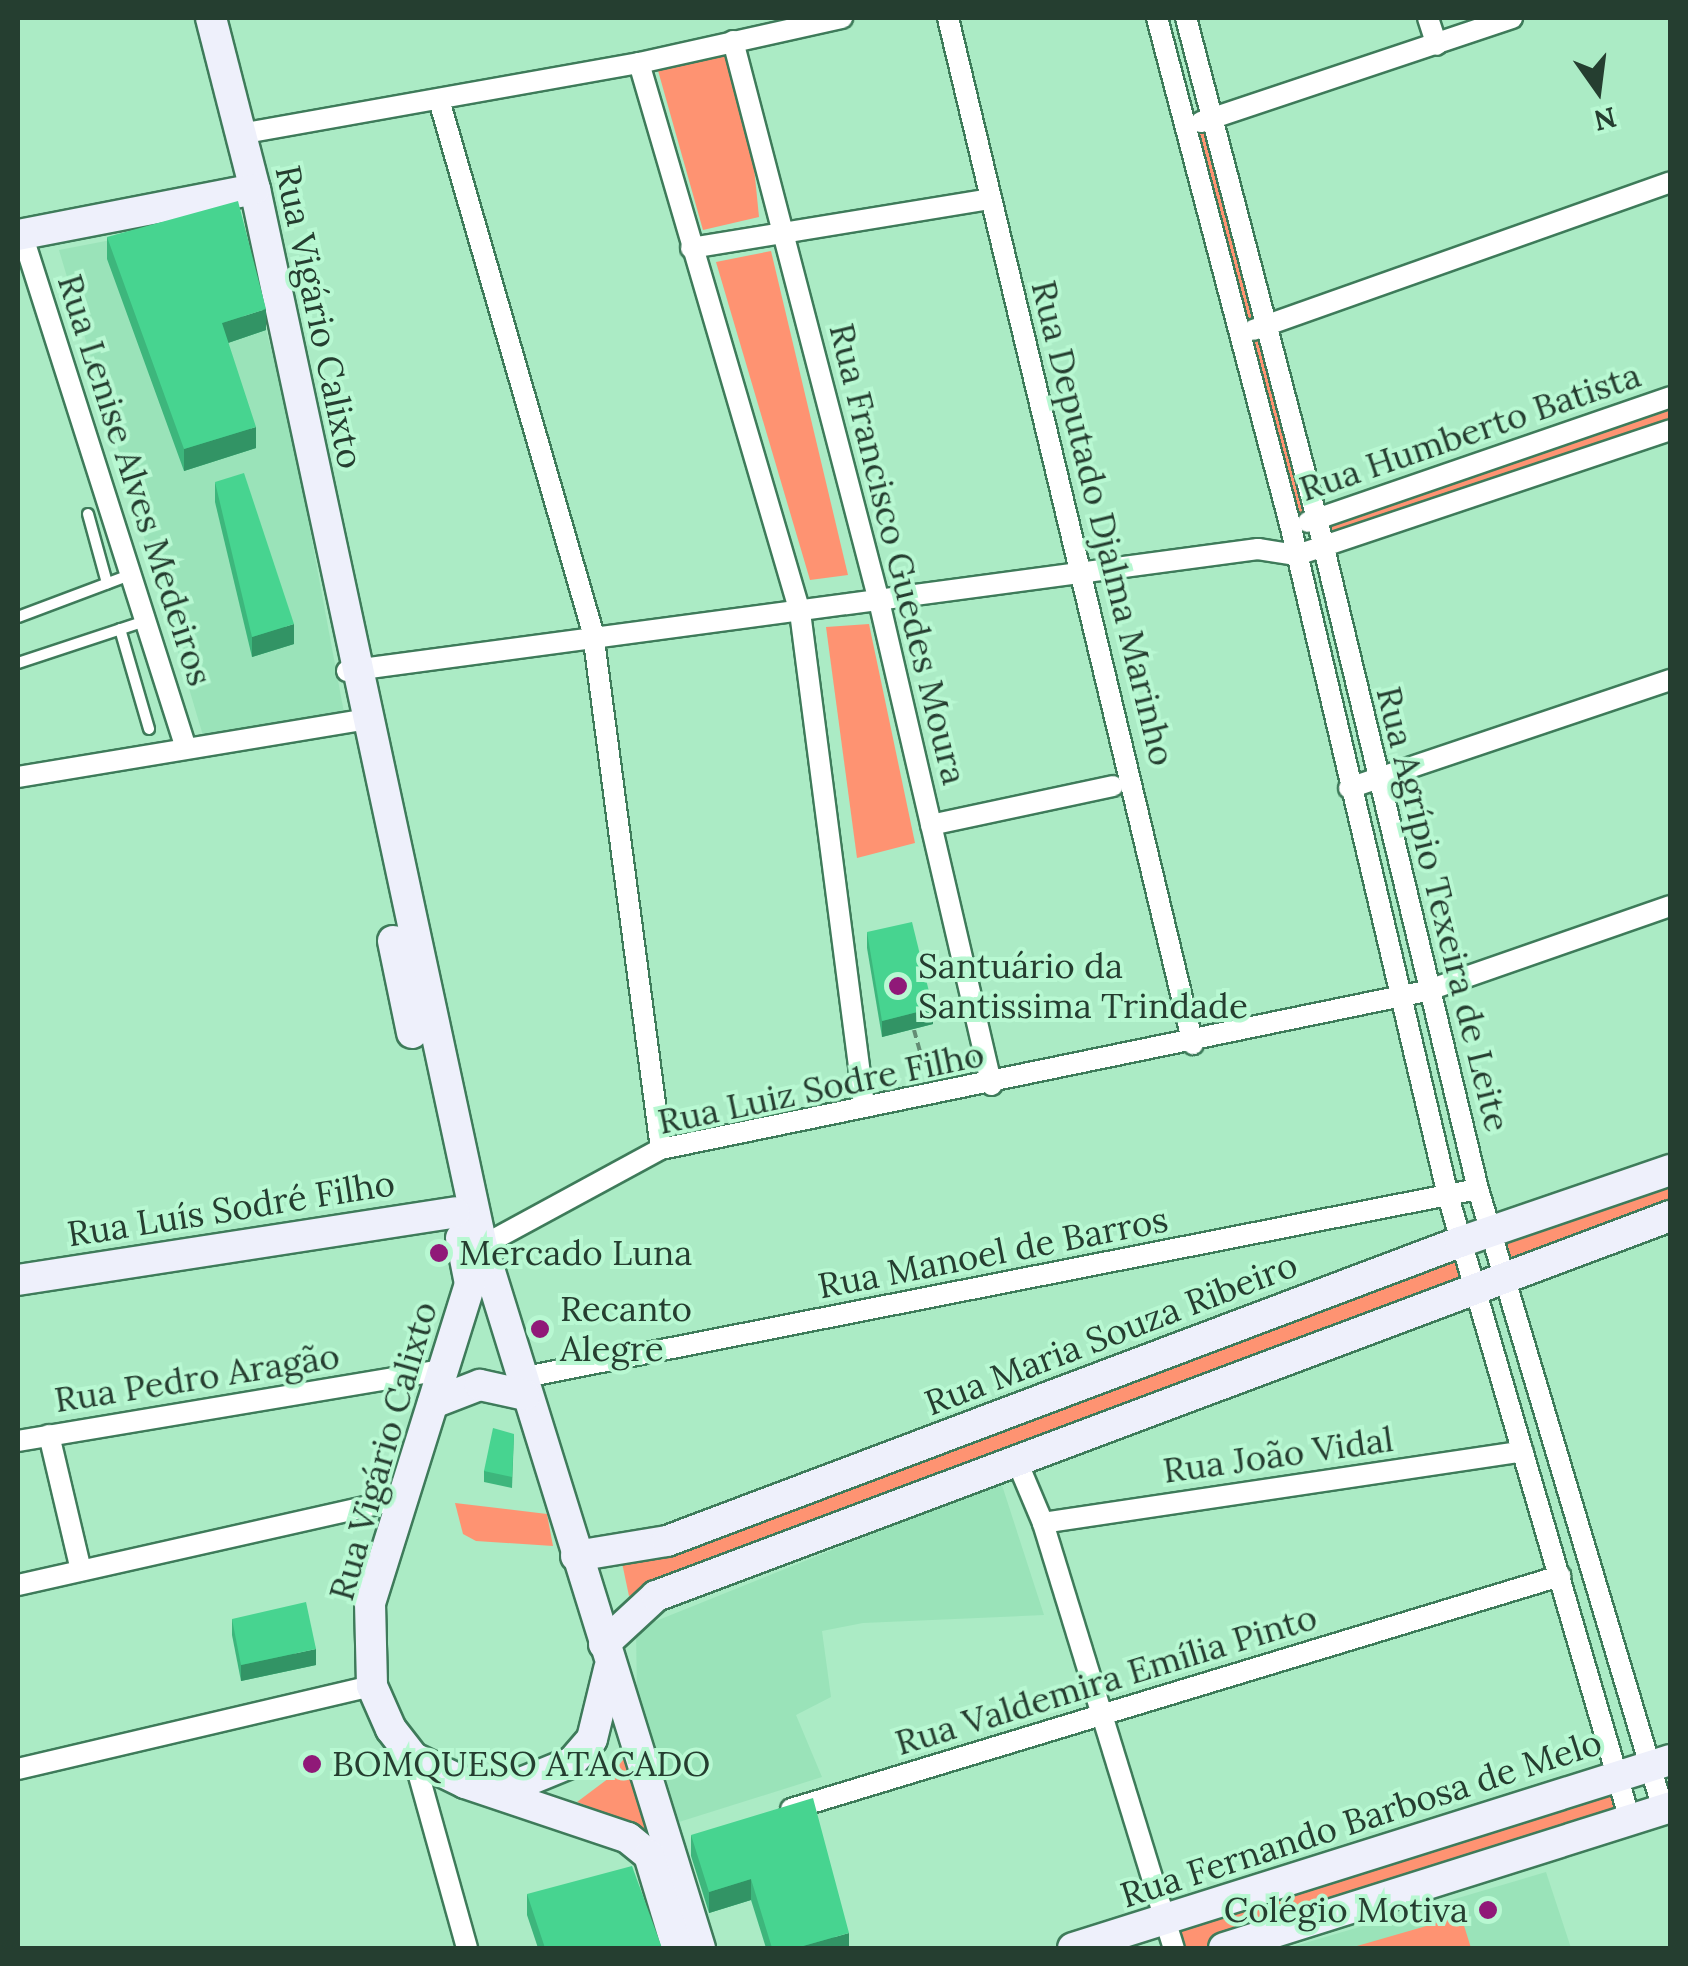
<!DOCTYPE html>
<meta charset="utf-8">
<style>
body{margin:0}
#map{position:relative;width:1688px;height:1966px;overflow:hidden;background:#abebc5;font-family:Lora,serif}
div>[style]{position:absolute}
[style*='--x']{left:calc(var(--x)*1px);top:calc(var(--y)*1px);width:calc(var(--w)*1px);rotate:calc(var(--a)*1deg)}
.built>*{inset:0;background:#9ae3b9}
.green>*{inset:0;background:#fe9372}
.path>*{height:4px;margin-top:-2px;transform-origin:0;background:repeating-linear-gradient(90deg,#638d74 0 8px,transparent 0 13px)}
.roads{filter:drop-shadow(2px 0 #3e7b5a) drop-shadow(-2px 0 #3e7b5a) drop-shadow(0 2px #3e7b5a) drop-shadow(0 -2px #3e7b5a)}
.lane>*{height:10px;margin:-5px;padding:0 5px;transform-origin:5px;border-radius:5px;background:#fff}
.street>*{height:20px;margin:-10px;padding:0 10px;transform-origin:10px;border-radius:10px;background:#fff}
.secondary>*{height:30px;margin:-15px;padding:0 15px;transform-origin:15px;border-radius:15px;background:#eef0fb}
.wall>*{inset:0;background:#3db67c}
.shaded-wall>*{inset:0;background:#329465}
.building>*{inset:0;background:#47d490}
.dots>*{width:28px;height:28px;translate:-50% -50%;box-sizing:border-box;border:5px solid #b8f8d2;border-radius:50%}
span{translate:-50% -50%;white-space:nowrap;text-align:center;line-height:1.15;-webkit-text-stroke:8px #b8f8d2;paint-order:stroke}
.street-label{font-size:35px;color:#253e30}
.poi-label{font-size:35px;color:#253e30}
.left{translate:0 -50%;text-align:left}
.right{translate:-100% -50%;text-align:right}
.frame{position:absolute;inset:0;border:20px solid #253e30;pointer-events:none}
.north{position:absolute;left:1548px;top:40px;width:100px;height:100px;-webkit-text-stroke:8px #b8f8d2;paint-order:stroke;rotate:166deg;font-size:28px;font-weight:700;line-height:40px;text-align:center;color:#253e30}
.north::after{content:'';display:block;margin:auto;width:35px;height:45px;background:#253e30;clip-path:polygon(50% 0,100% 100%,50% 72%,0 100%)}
</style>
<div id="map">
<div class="built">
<i style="clip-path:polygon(236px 216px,289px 417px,345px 718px,204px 739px,59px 250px)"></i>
<i style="clip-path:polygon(1001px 1482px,1044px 1615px,863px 1623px,822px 1631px,831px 1697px,796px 1715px,822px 1777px,679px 1822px,637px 1699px,636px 1629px)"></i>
<i style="clip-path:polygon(1546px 1872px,1571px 1948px,1288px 1948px)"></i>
</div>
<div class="green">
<i style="clip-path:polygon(729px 53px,752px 147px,759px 217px,703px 230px,657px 67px)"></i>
<i style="clip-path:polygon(1206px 125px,1258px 323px,1244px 329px,1188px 129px)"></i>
<i style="clip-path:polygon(771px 251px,848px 575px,810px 580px,716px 262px)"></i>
<i style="clip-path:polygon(1263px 332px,1310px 516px,1293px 521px,1246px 340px)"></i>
<i style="clip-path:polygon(1670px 402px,1670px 424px,1330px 541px,1325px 522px)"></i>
<i style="clip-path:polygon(869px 624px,915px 843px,857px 858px,826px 627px)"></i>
<i style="clip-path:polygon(1670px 1179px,1670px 1206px,1505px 1265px,1500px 1236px)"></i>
<i style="clip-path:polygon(1455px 1252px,1466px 1279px,629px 1596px,621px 1558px)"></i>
<i style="clip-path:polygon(455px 1503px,547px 1514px,553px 1546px,476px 1541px,463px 1534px)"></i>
<i style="clip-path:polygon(633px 1747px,661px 1835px,577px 1802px,609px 1778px)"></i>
<i style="clip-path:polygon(1612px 1785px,1622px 1817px,1210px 1948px,1180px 1948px,1173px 1923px)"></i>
<i style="clip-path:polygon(1461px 1916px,1471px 1948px,1350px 1948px)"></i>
</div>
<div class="path">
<i style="--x:914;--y:1030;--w:45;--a:74.4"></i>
</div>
<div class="roads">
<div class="lane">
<i style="--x:88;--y:514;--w:72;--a:74.6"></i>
<i style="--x:18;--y:617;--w:120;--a:-20.6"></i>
<i style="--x:120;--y:629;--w:104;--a:73.8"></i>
<i style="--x:18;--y:663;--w:134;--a:-18.3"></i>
</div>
<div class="street">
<i style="--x:948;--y:18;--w:1055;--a:76.57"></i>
<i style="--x:1157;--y:18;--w:527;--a:75.28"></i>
<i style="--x:1291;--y:528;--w:686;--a:76.77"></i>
<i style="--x:1448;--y:1196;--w:650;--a:73.74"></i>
<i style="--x:1186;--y:18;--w:518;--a:75.35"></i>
<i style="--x:1317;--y:519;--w:689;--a:76.49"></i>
<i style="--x:1478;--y:1189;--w:647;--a:73.39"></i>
<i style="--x:1428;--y:18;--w:28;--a:72"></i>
<i style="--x:733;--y:41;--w:579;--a:75.39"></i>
<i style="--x:879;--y:601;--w:497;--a:76.9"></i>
<i style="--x:639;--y:63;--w:572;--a:73.66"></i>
<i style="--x:800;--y:612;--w:499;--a:82.6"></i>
<i style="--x:439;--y:100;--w:555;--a:73.88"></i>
<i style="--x:593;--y:633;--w:520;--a:82.49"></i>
<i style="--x:1201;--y:122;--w:328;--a:-18.5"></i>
<i style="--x:240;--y:134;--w:405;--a:-10.1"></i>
<i style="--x:639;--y:63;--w:208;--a:-12.5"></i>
<i style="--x:22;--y:234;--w:536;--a:72.31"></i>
<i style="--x:691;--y:248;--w:304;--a:-9.3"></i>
<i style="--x:1253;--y:330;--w:442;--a:-19.5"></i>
<i style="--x:1308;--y:522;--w:383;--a:-19"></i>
<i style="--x:347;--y:671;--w:919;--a:-7.63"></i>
<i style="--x:1258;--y:549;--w:39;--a:9"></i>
<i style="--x:1297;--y:555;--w:393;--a:-18.5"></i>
<i style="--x:18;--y:777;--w:356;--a:-9.4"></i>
<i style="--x:1349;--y:788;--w:339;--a:-18.6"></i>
<i style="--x:931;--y:825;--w:186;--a:-12.1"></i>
<i style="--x:482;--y:1246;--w:204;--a:-28.5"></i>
<i style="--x:661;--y:1149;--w:781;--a:-11.67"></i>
<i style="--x:1426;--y:991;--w:258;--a:-19.2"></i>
<i style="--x:520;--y:1378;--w:976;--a:-11.16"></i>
<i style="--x:49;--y:1435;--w:139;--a:76.7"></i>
<i style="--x:18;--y:1441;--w:434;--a:-9.5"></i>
<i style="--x:1016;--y:1459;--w:69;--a:67.1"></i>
<i style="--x:1043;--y:1523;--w:445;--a:72.9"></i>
<i style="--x:1043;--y:1523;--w:485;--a:-8.5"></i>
<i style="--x:18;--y:1585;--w:393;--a:-12.7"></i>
<i style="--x:414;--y:1758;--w:197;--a:74.4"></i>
<i style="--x:18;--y:1769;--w:364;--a:-13.2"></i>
<i style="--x:791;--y:1809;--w:804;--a:-16.86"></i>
</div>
<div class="secondary">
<i style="--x:211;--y:18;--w:177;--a:75.6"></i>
<i style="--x:255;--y:189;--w:1081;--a:77.88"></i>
<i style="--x:482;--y:1246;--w:735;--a:72.75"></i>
<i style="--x:18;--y:235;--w:241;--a:-11"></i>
<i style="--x:393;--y:941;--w:94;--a:78.3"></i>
<i style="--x:461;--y:1238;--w:47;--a:78.9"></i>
<i style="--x:470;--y:1284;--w:334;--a:107.4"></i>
<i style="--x:370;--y:1603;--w:83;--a:88.6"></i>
<i style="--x:372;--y:1686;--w:47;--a:66.2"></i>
<i style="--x:391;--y:1729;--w:37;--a:52"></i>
<i style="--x:414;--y:1758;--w:57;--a:26.1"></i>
<i style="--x:465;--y:1783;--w:172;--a:18.6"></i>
<i style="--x:628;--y:1838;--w:27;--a:39"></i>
<i style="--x:649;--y:1855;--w:97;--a:73.2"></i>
<i style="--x:18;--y:1280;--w:442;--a:-8.8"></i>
<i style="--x:433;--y:1403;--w:50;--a:-21"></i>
<i style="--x:480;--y:1385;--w:46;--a:12.5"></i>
<i style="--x:576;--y:1556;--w:92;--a:-9.4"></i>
<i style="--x:667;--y:1541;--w:847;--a:-20.66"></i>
<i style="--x:1460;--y:1242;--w:222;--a:-18.9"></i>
<i style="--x:604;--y:1644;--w:71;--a:-42.7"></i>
<i style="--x:656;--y:1596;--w:1083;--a:-20.54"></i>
<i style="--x:499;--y:1792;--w:79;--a:-22.3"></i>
<i style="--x:572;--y:1762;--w:30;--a:-49"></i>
<i style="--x:592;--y:1739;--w:72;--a:-76.3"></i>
<i style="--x:1073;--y:1948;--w:626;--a:-17.48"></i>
<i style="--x:1224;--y:1948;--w:468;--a:-17.5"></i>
</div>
</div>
<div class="wall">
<i style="clip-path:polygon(107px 237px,266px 330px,228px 343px,256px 448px,184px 471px,107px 259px)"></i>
<i style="clip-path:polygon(215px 482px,294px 644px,252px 657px,215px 502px)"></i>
<i style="clip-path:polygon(867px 932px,933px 1024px,882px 1037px,867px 948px)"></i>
<i style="clip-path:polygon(514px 1434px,512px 1488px,484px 1482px,484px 1471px)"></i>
<i style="clip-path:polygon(232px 1619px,316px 1665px,241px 1681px,232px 1635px)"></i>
<i style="clip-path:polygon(691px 1835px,849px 1948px,766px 1948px,751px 1900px,709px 1913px,691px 1856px)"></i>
<i style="clip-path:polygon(527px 1894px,662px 1948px,538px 1948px,527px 1915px)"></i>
</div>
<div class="shaded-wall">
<i style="clip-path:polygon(266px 309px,266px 330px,222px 345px,222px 323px)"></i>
<i style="clip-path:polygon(256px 427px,256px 448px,184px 471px,184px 449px)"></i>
<i style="clip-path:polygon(294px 624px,294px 644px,252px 657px,252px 637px)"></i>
<i style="clip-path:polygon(933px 1008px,933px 1024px,882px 1037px,882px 1021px)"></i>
<i style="clip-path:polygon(316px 1649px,316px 1665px,241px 1681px,241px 1665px)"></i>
<i style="clip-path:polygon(751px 1879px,751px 1900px,709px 1913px,709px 1892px)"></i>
<i style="clip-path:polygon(849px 1933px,849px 1948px,796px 1948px)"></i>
</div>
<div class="building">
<i style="clip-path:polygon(238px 201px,266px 309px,222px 323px,256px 427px,184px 449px,107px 237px)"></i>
<i style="clip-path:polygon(244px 473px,294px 624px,252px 637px,215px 482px)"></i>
<i style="clip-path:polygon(912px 922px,933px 1008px,882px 1021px,867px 932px)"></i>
<i style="clip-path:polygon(493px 1428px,514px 1434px,512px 1477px,484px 1471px)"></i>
<i style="clip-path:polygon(306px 1602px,316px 1649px,241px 1665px,232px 1619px)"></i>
<i style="clip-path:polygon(813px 1798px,849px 1933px,796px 1948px,772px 1948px,751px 1879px,709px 1892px,691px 1835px)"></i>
<i style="clip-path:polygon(632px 1866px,662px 1948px,545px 1948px,527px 1894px)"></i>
</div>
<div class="dots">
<i style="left:898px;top:986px;background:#901978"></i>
<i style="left:439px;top:1253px;background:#901978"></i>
<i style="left:540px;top:1329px;background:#901978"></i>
<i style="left:312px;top:1764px;background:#901978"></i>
<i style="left:1488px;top:1910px;background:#901978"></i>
</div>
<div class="street-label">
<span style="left:319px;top:317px;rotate:78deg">Rua Vigário Calixto</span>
<span style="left:1470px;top:432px;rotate:-19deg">Rua Humberto Batista</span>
<span style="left:135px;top:480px;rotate:72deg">Rua Lenise Alves Medeiros</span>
<span style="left:1103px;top:523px;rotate:76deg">Rua Deputado Djalma Marinho</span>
<span style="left:898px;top:554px;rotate:76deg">Rua Francisco Guedes Moura</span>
<span style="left:1443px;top:909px;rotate:76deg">Rua Agrípio Texeira de Leite</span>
<span style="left:821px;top:1088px;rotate:-12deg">Rua Luiz Sodre Filho</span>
<span style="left:231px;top:1209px;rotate:-9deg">Rua Luís Sodré Filho</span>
<span style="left:993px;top:1253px;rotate:-11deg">Rua Manoel de Barros</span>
<span style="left:1111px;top:1334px;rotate:-21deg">Rua Maria Souza Ribeiro</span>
<span style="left:197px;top:1378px;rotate:-9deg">Rua Pedro Aragão</span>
<span style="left:383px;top:1451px;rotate:-74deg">Rua Vigário Calixto</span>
<span style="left:1278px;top:1455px;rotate:-8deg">Rua João Vidal</span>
<span style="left:1106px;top:1680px;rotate:-17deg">Rua Valdemira Emília Pinto</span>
<span style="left:1361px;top:1819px;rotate:-18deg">Rua Fernando Barbosa de Melo</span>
</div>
<div class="poi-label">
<span class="left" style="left:918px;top:986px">Santuário da<br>Santissima Trindade</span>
<span class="left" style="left:459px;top:1253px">Mercado Luna</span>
<span class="left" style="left:560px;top:1329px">Recanto<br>Alegre</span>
<span class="left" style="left:332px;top:1764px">BOMQUESO ATACADO</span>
<span class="right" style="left:1468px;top:1910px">Colégio Motiva</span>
</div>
<div class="frame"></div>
<div class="north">N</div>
</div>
